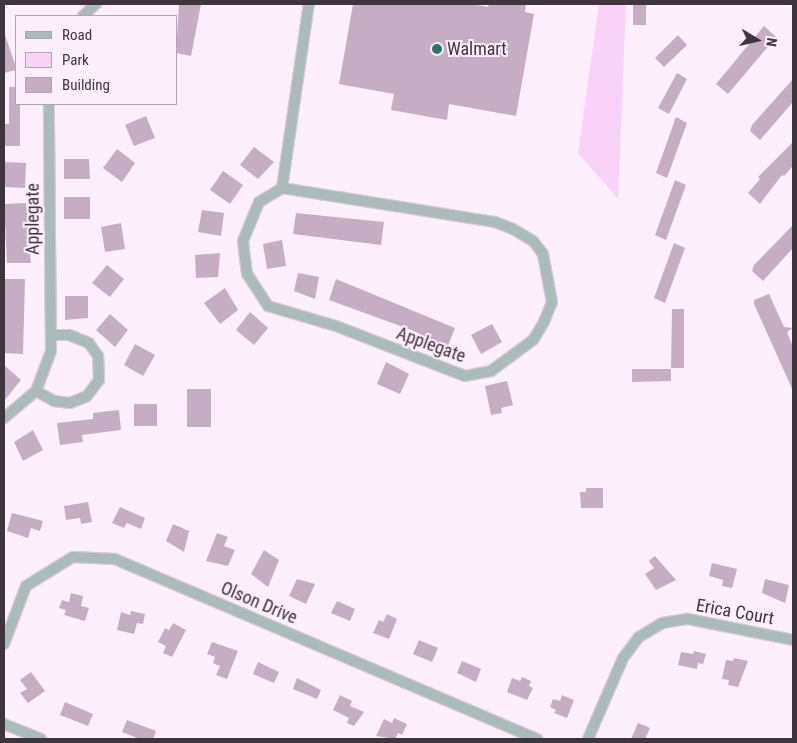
<!DOCTYPE html>
<style>
body{margin:0}
#map{position:relative;width:797px;height:743px;overflow:hidden;background:#feeffd;font-family:"Roboto Condensed",sans-serif}
div>[style]{position:absolute}
[style*='--x']{left:calc(var(--x)*1px);top:calc(var(--y)*1px);width:calc(var(--w)*1px);rotate:calc(var(--a)*1deg)}
.green>*{inset:0;background:#f9d3f7}
.building>*{inset:0;background:#c5aec4}
.roads{filter:drop-shadow(1px 0 #d8cad7) drop-shadow(-1px 0 #d8cad7) drop-shadow(0 1px #d8cad7) drop-shadow(0 -1px #d8cad7)}
.street>*{height:10px;margin:-5px;padding:0 5px;transform-origin:5px;border-radius:5px;background:#abbbb9}
.dots>*{width:14px;height:14px;translate:-50% -50%;box-sizing:border-box;border:2px solid #feeffd;border-radius:50%}
span{translate:-50% -50%;white-space:nowrap;text-align:center;line-height:1.15;-webkit-text-stroke:4px #feeffd;paint-order:stroke}
.poi-label{font-size:18px;color:#3f353e}
.left{translate:0 -50%;text-align:left}
.street-label{font-size:18px;color:#3f353e}
.frame{position:absolute;inset:0;border:5px solid #3f353e;pointer-events:none}
.legend{position:absolute;left:15px;top:15px;width:162px;height:90px;box-sizing:border-box;background:#feeffd;border:1px solid #b2a5b1;margin:0;padding:6px 9px;list-style:none;font-size:15px;color:#3f353e}
.legend li{display:flex;align-items:center;gap:10px;height:25px}
.legend b{width:25px;border:1px solid #b2a5b1}
.north{position:absolute;left:732px;top:15px;width:50px;height:50px;-webkit-text-stroke:4px #feeffd;paint-order:stroke;rotate:99deg;font-size:14px;font-weight:700;line-height:20px;text-align:center;color:#3f353e}
.north::after{content:'';display:block;margin:auto;width:18px;height:22px;background:#3f353e;clip-path:polygon(50% 0,100% 100%,50% 72%,0 100%)}
</style>
<div id="map">
<div class="green">
<i style="clip-path:polygon(599px 4px,626px 4px,618px 199px,578px 153px)"></i>
</div>
<div class="building">
<i style="clip-path:polygon(179px 4px,201px 4px,191px 56px,176px 53px)"></i>
<i style="clip-path:polygon(353px 4px,471px 4px,488px 7px,489px 4px,526px 4px,525px 12px,534px 14px,516px 116px,449px 104px,447px 120px,391px 110px,394px 94px,339px 84px)"></i>
<i style="clip-path:polygon(633px 4px,646px 4px,646px 25px,633px 25px)"></i>
<i style="clip-path:polygon(764px 26px,776px 37px,728px 94px,716px 84px)"></i>
<i style="clip-path:polygon(4px 32px,16px 67px,16px 70px,4px 73px)"></i>
<i style="clip-path:polygon(678px 35px,687px 45px,664px 67px,655px 58px)"></i>
<i style="clip-path:polygon(677px 73px,687px 79px,669px 114px,658px 108px)"></i>
<i style="clip-path:polygon(793px 79px,793px 102px,760px 140px,750px 131px,752px 125px)"></i>
<i style="clip-path:polygon(9px 87px,16px 87px,16px 104px,20px 104px,20px 146px,4px 146px,4px 124px,9px 124px)"></i>
<i style="clip-path:polygon(146px 116px,155px 138px,134px 146px,125px 125px)"></i>
<i style="clip-path:polygon(676px 117px,687px 123px,667px 178px,656px 173px)"></i>
<i style="clip-path:polygon(793px 142px,793px 166px,784px 176px,782px 175px,760px 204px,748px 193px,760px 179px,758px 177px)"></i>
<i style="clip-path:polygon(254px 147px,274px 162px,258px 179px,240px 165px)"></i>
<i style="clip-path:polygon(117px 149px,135px 163px,122px 182px,103px 168px)"></i>
<i style="clip-path:polygon(64px 159px,89px 159px,90px 179px,64px 179px)"></i>
<i style="clip-path:polygon(4px 162px,26px 163px,25px 188px,4px 187px)"></i>
<i style="clip-path:polygon(223px 171px,243px 185px,230px 204px,210px 190px)"></i>
<i style="clip-path:polygon(675px 180px,686px 185px,666px 240px,655px 235px)"></i>
<i style="clip-path:polygon(64px 197px,90px 197px,90px 219px,64px 219px)"></i>
<i style="clip-path:polygon(26px 203px,31px 263px,7px 263px,4px 204px)"></i>
<i style="clip-path:polygon(202px 210px,224px 213px,221px 236px,198px 232px)"></i>
<i style="clip-path:polygon(296px 213px,384px 222px,381px 245px,293px 234px)"></i>
<i style="clip-path:polygon(121px 223px,125px 249px,105px 252px,101px 227px)"></i>
<i style="clip-path:polygon(793px 225px,793px 248px,763px 281px,752px 271px,754px 265px)"></i>
<i style="clip-path:polygon(282px 240px,286px 266px,267px 269px,263px 244px)"></i>
<i style="clip-path:polygon(674px 243px,685px 248px,665px 303px,654px 298px)"></i>
<i style="clip-path:polygon(220px 253px,218px 277px,196px 278px,195px 255px)"></i>
<i style="clip-path:polygon(107px 265px,124px 279px,110px 297px,92px 283px)"></i>
<i style="clip-path:polygon(298px 273px,319px 277px,315px 299px,294px 291px)"></i>
<i style="clip-path:polygon(4px 279px,25px 279px,23px 354px,4px 353px)"></i>
<i style="clip-path:polygon(336px 279px,455px 328px,447px 348px,414px 331px,329px 300px)"></i>
<i style="clip-path:polygon(225px 288px,238px 310px,220px 324px,204px 303px)"></i>
<i style="clip-path:polygon(769px 294px,784px 327px,793px 328px,787px 332px,793px 347px,793px 391px,754px 304px,754px 300px)"></i>
<i style="clip-path:polygon(65px 296px,88px 296px,88px 318px,65px 320px)"></i>
<i style="clip-path:polygon(672px 309px,684px 309px,684px 368px,671px 368px)"></i>
<i style="clip-path:polygon(250px 312px,268px 328px,254px 345px,236px 330px)"></i>
<i style="clip-path:polygon(110px 314px,128px 330px,115px 347px,96px 330px)"></i>
<i style="clip-path:polygon(492px 324px,502px 342px,481px 354px,471px 335px)"></i>
<i style="clip-path:polygon(135px 344px,155px 355px,143px 376px,124px 365px)"></i>
<i style="clip-path:polygon(386px 362px,409px 374px,400px 394px,377px 384px)"></i>
<i style="clip-path:polygon(4px 365px,21px 380px,4px 401px)"></i>
<i style="clip-path:polygon(632px 369px,671px 369px,671px 381px,632px 382px)"></i>
<i style="clip-path:polygon(507px 381px,513px 405px,501px 408px,502px 413px,491px 415px,485px 386px)"></i>
<i style="clip-path:polygon(187px 389px,211px 389px,211px 427px,187px 427px)"></i>
<i style="clip-path:polygon(134px 404px,157px 404px,157px 426px,134px 426px)"></i>
<i style="clip-path:polygon(119px 410px,121px 430px,82px 435px,83px 442px,60px 445px,57px 423px,93px 419px,93px 413px)"></i>
<i style="clip-path:polygon(33px 430px,43px 450px,23px 461px,14px 442px)"></i>
<i style="clip-path:polygon(586px 488px,603px 488px,603px 508px,581px 508px,580px 492px,586px 492px)"></i>
<i style="clip-path:polygon(88px 502px,92px 522px,81px 524px,80px 518px,66px 520px,64px 506px)"></i>
<i style="clip-path:polygon(120px 507px,145px 518px,141px 529px,127px 523px,124px 528px,112px 523px)"></i>
<i style="clip-path:polygon(12px 513px,43px 521px,40px 531px,31px 528px,28px 538px,7px 531px)"></i>
<i style="clip-path:polygon(173px 524px,189px 531px,184px 552px,166px 541px)"></i>
<i style="clip-path:polygon(217px 533px,228px 537px,224px 546px,235px 550px,228px 566px,206px 561px)"></i>
<i style="clip-path:polygon(264px 550px,279px 560px,268px 587px,251px 574px)"></i>
<i style="clip-path:polygon(655px 556px,676px 580px,656px 590px,645px 574px,654px 568px,649px 561px)"></i>
<i style="clip-path:polygon(712px 563px,737px 569px,732px 588px,722px 586px,723px 580px,709px 576px)"></i>
<i style="clip-path:polygon(297px 579px,315px 584px,306px 604px,289px 596px)"></i>
<i style="clip-path:polygon(765px 579px,789px 585px,785px 603px,762px 593px)"></i>
<i style="clip-path:polygon(71px 593px,83px 596px,81px 606px,89px 608px,85px 621px,64px 615px,66px 610px,59px 608px,62px 600px,69px 602px)"></i>
<i style="clip-path:polygon(337px 601px,355px 609px,350px 621px,331px 613px)"></i>
<i style="clip-path:polygon(131px 611px,145px 614px,143px 624px,137px 623px,134px 634px,117px 630px,121px 612px,130px 615px)"></i>
<i style="clip-path:polygon(387px 614px,397px 619px,389px 639px,373px 633px,379px 620px,383px 622px)"></i>
<i style="clip-path:polygon(173px 623px,186px 630px,172px 657px,163px 653px,166px 646px,158px 642px,165px 628px,169px 630px)"></i>
<i style="clip-path:polygon(419px 640px,438px 648px,432px 662px,413px 654px)"></i>
<i style="clip-path:polygon(212px 642px,238px 651px,227px 679px,216px 675px,220px 666px,213px 663px,215px 657px,207px 654px)"></i>
<i style="clip-path:polygon(694px 651px,706px 654px,703px 664px,698px 663px,697px 669px,678px 665px,681px 652px,693px 654px)"></i>
<i style="clip-path:polygon(734px 658px,748px 661px,738px 687px,728px 685px,729px 680px,722px 679px,726px 660px,733px 661px)"></i>
<i style="clip-path:polygon(462px 661px,481px 669px,476px 682px,457px 673px)"></i>
<i style="clip-path:polygon(258px 662px,279px 672px,274px 683px,253px 674px)"></i>
<i style="clip-path:polygon(31px 672px,45px 691px,28px 703px,20px 693px,27px 689px,20px 680px)"></i>
<i style="clip-path:polygon(522px 677px,531px 681px,529px 686px,533px 688px,527px 700px,507px 692px,512px 678px,520px 681px)"></i>
<i style="clip-path:polygon(297px 678px,321px 690px,317px 699px,293px 689px)"></i>
<i style="clip-path:polygon(340px 695px,352px 701px,350px 706px,364px 712px,354px 726px,347px 723px,349px 718px,333px 710px)"></i>
<i style="clip-path:polygon(562px 695px,574px 700px,567px 718px,554px 713px,556px 710px,550px 707px,553px 699px,560px 701px)"></i>
<i style="clip-path:polygon(65px 702px,93px 714px,88px 726px,60px 715px)"></i>
<i style="clip-path:polygon(394px 718px,407px 724px,402px 735px,398px 733px,395px 739px,376px 736px,384px 719px,392px 723px)"></i>
<i style="clip-path:polygon(127px 720px,156px 731px,153px 739px,140px 739px,122px 732px)"></i>
<i style="clip-path:polygon(638px 723px,650px 728px,645px 739px,631px 739px)"></i>
</div>
<div class="roads">
<div class="street">
<i style="--x:83;--y:16;--w:18;--a:-43"></i>
<i style="--x:282;--y:188;--w:216;--a:9.1"></i>
<i style="--x:495;--y:222;--w:19;--a:21"></i>
<i style="--x:513;--y:229;--w:23;--a:31"></i>
<i style="--x:533;--y:241;--w:16;--a:52"></i>
<i style="--x:543;--y:254;--w:49;--a:79.4"></i>
<i style="--x:552;--y:302;--w:22;--a:112"></i>
<i style="--x:544;--y:322;--w:21;--a:121"></i>
<i style="--x:533;--y:340;--w:52;--a:143.6"></i>
<i style="--x:491;--y:371;--w:26;--a:169"></i>
<i style="--x:465;--y:376;--w:138;--a:-158.8"></i>
<i style="--x:336;--y:326;--w:71;--a:-163.6"></i>
<i style="--x:268;--y:306;--w:38;--a:-123"></i>
<i style="--x:247;--y:274;--w:33;--a:-97"></i>
<i style="--x:243;--y:241;--w:42;--a:-67.7"></i>
<i style="--x:259;--y:202;--w:27;--a:-31"></i>
<i style="--x:282;--y:188;--w:186;--a:-81.7"></i>
<i style="--x:36;--y:391;--w:21;--a:29"></i>
<i style="--x:54;--y:401;--w:16;--a:7"></i>
<i style="--x:70;--y:403;--w:18;--a:-22"></i>
<i style="--x:87;--y:396;--w:20;--a:-53"></i>
<i style="--x:99;--y:380;--w:24;--a:-92"></i>
<i style="--x:98;--y:356;--w:16;--a:-125"></i>
<i style="--x:89;--y:343;--w:22;--a:-158"></i>
<i style="--x:69;--y:335;--w:18;--a:180"></i>
<i style="--x:4;--y:418;--w:42;--a:-40.2"></i>
<i style="--x:36;--y:391;--w:43;--a:-69.4"></i>
<i style="--x:51;--y:351;--w:247;--a:-90.5"></i>
<i style="--x:4;--y:644;--w:62;--a:-69.2"></i>
<i style="--x:26;--y:586;--w:55;--a:-31.7"></i>
<i style="--x:73;--y:557;--w:42;--a:2.7"></i>
<i style="--x:115;--y:559;--w:459;--a:23.1"></i>
<i style="--x:4;--y:724;--w:40;--a:22"></i>
<i style="--x:588;--y:739;--w:88;--a:-66.6"></i>
<i style="--x:623;--y:658;--w:26;--a:-53"></i>
<i style="--x:639;--y:637;--w:27;--a:-31"></i>
<i style="--x:662;--y:623;--w:26;--a:-9"></i>
<i style="--x:688;--y:619;--w:107;--a:11.3"></i>
</div>
</div>
<div class="dots">
<i style="left:437px;top:49px;background:#2b736b"></i>
</div>
<div class="poi-label">
<span class="left" style="left:447px;top:49px">Walmart</span>
</div>
<div class="street-label">
<span style="left:33px;top:219px;rotate:-90deg">Applegate</span>
<span style="left:431px;top:345px;rotate:20deg">Applegate</span>
<span style="left:259px;top:603px;rotate:23deg">Olson Drive</span>
<span style="left:735px;top:612px;rotate:10deg">Erica Court</span>
</div>
<div class="frame"></div>
<ul class="legend">
<li><b style="height:6px;background:#abbbb9"></b>Road</li>
<li><b style="height:14px;background:#f9d3f7"></b>Park</li>
<li><b style="height:14px;background:#c5aec4"></b>Building</li>
</ul>
<div class="north">N</div>
</div>
